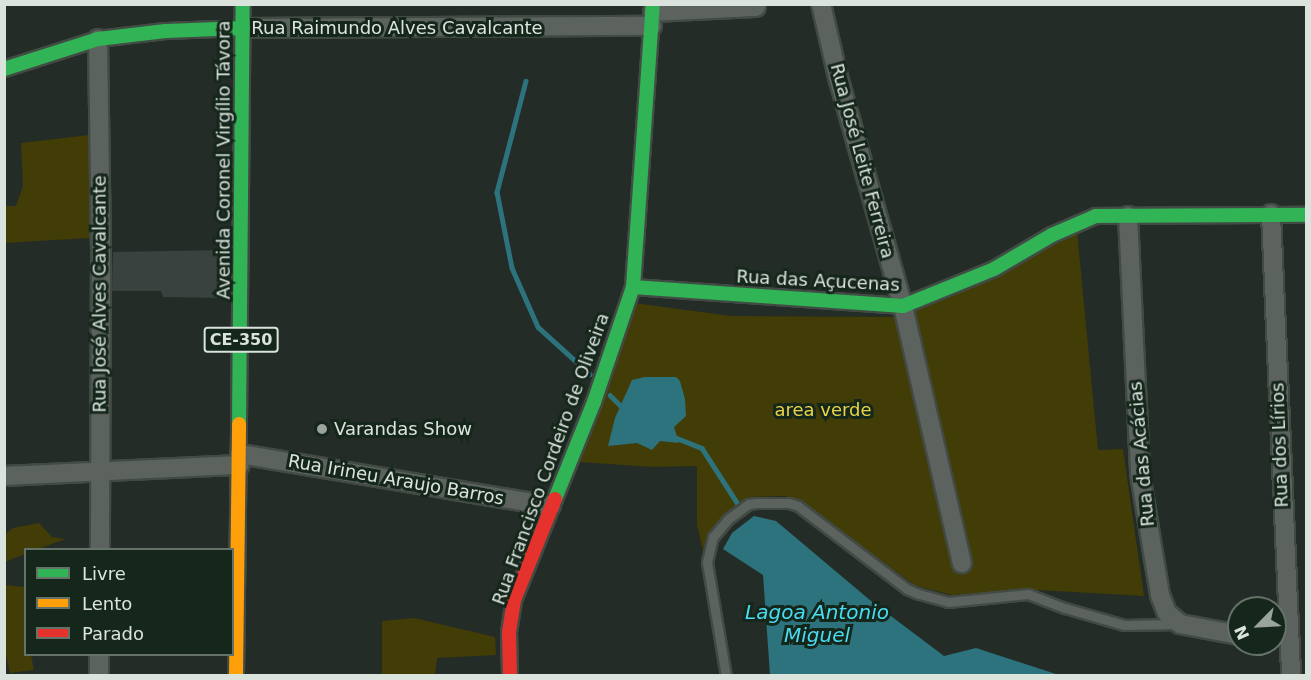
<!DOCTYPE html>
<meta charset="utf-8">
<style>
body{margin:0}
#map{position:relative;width:1311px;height:680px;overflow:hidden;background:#232c26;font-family:"DejaVu Sans",sans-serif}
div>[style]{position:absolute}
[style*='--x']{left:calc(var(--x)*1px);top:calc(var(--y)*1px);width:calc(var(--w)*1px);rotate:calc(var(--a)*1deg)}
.green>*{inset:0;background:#423c06}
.water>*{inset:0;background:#2d737d}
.stream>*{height:4.5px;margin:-2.25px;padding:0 2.25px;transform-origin:2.25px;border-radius:2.25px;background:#2d737d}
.building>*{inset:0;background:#39423e}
.roads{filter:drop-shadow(2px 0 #424a44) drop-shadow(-2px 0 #424a44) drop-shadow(0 2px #424a44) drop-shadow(0 -2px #424a44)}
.lane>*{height:9px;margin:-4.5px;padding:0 4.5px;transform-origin:4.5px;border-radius:4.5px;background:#5c635e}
.street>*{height:18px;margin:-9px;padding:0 9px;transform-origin:9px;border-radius:9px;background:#5c635e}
.fast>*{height:14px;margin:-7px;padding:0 7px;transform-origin:7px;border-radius:7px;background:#30b455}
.slow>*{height:14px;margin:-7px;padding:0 7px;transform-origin:7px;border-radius:7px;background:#ff9f0a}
.jam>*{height:14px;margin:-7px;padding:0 7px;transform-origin:7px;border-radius:7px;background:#e5322d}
.dots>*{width:16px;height:16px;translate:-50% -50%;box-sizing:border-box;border:3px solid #15261b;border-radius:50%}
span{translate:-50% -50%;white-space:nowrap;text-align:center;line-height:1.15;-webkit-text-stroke:6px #15261b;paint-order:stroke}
.shield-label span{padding:2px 4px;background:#15261b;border:2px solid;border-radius:4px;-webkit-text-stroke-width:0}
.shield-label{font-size:16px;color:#dae4dd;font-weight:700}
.street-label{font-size:18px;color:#dae4dd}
.park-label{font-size:18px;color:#e9d446}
.poi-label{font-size:18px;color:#dae4dd}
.left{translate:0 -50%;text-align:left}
.water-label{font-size:20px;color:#48dcf2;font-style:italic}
.frame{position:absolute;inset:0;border:6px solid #dae4dd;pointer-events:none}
.legend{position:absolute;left:24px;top:548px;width:210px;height:108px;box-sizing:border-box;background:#15261b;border:2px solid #647269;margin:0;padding:8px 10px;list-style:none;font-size:18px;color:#dae4dd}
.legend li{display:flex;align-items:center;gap:12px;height:30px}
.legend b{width:30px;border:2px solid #647269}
.north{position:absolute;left:1227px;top:596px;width:60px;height:60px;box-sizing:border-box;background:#15261b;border:2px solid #647269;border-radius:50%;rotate:246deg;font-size:16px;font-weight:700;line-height:24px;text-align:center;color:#dae4dd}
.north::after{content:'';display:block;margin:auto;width:21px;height:27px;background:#9aa49d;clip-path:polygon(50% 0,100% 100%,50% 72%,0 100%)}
</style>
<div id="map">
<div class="green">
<i style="clip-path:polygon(89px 135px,89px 238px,5px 243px,5px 206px,16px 206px,23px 186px,21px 143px)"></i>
<i style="clip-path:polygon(1077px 231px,1098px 450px,1123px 449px,1144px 596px,1037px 590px,952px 595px,916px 586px,808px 507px,785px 496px,749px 497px,707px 534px,703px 551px,697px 525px,697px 466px,653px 467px,580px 462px,634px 303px,731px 316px,897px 317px,955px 570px,971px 571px,911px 311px)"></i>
<i style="clip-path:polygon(39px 523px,52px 537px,66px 539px,38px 549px,26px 550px,25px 554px,5px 562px,5px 534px,13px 528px)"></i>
<i style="clip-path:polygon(4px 585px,25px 587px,26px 654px,31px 655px,34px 670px,10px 673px,5px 651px)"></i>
<i style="clip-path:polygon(414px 618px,495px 637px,496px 655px,437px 658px,435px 675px,382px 675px,382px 621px)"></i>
</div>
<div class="water">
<i style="clip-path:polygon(645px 377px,676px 377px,680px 381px,685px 399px,686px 416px,674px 427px,679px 443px,660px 441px,652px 450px,637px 443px,608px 446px,615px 418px,632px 380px)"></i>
<i style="clip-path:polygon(754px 516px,776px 521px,871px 601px,944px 656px,976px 648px,1059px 675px,770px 675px,763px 575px,723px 549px,732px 533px)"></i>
</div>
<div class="stream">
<i style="--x:526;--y:81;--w:115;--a:104.6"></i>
<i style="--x:497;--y:192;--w:77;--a:78.8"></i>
<i style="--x:512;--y:268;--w:64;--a:66.2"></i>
<i style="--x:538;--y:327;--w:70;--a:42.1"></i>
<i style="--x:610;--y:395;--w:20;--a:45"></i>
<i style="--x:672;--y:436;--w:32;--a:22"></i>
<i style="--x:702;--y:448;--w:67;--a:57.3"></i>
</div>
<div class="building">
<i style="clip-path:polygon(224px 250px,223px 298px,163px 297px,161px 291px,112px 291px,113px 252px)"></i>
</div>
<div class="roads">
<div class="lane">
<i style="--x:726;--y:676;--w:116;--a:-99.5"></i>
<i style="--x:707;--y:562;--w:26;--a:-77"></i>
<i style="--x:713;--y:537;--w:23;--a:-50"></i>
<i style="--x:728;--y:519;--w:26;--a:-36"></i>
<i style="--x:749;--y:504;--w:7;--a:-8"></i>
<i style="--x:756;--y:503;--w:33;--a:0"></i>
<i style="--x:789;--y:503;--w:9;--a:18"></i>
<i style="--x:798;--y:506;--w:137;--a:37.3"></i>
<i style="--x:907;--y:589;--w:13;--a:23"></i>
<i style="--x:919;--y:594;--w:30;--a:15"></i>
<i style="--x:948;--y:602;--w:80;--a:-5.7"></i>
<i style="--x:1028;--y:594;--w:40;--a:21"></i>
<i style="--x:1065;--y:608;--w:61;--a:16.1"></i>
<i style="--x:1124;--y:625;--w:54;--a:-1.1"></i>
</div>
<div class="street">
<i style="--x:821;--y:4;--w:75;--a:76.9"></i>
<i style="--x:838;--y:77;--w:238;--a:74.2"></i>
<i style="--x:903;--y:306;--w:264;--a:77.1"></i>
<i style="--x:653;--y:12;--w:103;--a:-2.8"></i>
<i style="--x:243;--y:28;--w:409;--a:-0.3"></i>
<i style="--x:98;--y:39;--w:208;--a:89.2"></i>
<i style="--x:101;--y:247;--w:303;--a:90.2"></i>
<i style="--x:1271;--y:214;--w:462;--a:87.5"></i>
<i style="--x:1128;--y:216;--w:258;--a:87.3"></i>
<i style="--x:1140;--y:474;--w:123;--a:80.6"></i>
<i style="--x:1160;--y:595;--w:19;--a:69"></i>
<i style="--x:1167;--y:613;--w:17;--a:40"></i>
<i style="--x:1180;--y:624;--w:60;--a:10.6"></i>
<i style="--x:240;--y:454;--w:315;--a:9.5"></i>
<i style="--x:4;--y:476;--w:236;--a:-2.7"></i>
<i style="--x:99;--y:676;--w:22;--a:-90"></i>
</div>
<div class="fast">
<i style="--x:4;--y:69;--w:99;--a:-17.7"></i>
<i style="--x:98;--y:39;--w:68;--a:-6.7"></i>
<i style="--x:166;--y:31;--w:77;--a:-2.2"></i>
<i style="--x:633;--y:287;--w:271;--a:4"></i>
<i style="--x:903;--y:306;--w:98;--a:-22.1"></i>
<i style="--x:994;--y:269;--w:67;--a:-30.4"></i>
<i style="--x:1052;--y:235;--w:48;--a:-23.4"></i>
<i style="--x:1096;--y:216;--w:210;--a:-0.3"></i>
<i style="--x:239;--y:424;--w:420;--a:-89.5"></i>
<i style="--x:555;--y:499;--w:105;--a:-68.1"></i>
<i style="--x:594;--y:402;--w:121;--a:-71.3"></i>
<i style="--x:633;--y:287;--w:284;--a:-86"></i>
</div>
<div class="slow">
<i style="--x:236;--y:676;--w:252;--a:-89.3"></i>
</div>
<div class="jam">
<i style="--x:510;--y:676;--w:44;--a:-91.3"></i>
<i style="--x:509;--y:632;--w:32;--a:-81"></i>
<i style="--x:514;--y:600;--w:109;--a:-67.9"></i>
</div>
</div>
<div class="dots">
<i style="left:322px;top:429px;background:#9aa49d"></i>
</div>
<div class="shield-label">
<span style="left:241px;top:340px">CE-350</span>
</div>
<div class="street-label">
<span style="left:397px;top:28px">Rua Raimundo Alves Cavalcante</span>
<span style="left:224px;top:160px;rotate:-90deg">Avenida Coronel Virgílio Távora</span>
<span style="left:862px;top:161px;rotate:75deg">Rua José Leite Ferreira</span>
<span style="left:818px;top:281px;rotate:3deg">Rua das Açucenas</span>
<span style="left:100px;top:294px;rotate:-90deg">Rua José Alves Cavalcante</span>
<span style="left:1280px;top:445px;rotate:-92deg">Rua dos Lírios</span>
<span style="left:1142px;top:454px;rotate:-95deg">Rua das Acácias</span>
<span style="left:551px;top:459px;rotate:-70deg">Rua Francisco Cordeiro de Oliveira</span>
<span style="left:396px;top:480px;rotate:10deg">Rua Irineu Araujo Barros</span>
</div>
<div class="park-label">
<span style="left:823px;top:410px">area verde</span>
</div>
<div class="poi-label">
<span class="left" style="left:334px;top:429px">Varandas Show</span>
</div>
<div class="water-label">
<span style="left:817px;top:624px">Lagoa Antonio<br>Miguel</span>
</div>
<div class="frame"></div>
<ul class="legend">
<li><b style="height:8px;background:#30b455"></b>Livre</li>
<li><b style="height:8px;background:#ff9f0a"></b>Lento</li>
<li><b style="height:8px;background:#e5322d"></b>Parado</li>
</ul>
<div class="north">N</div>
</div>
